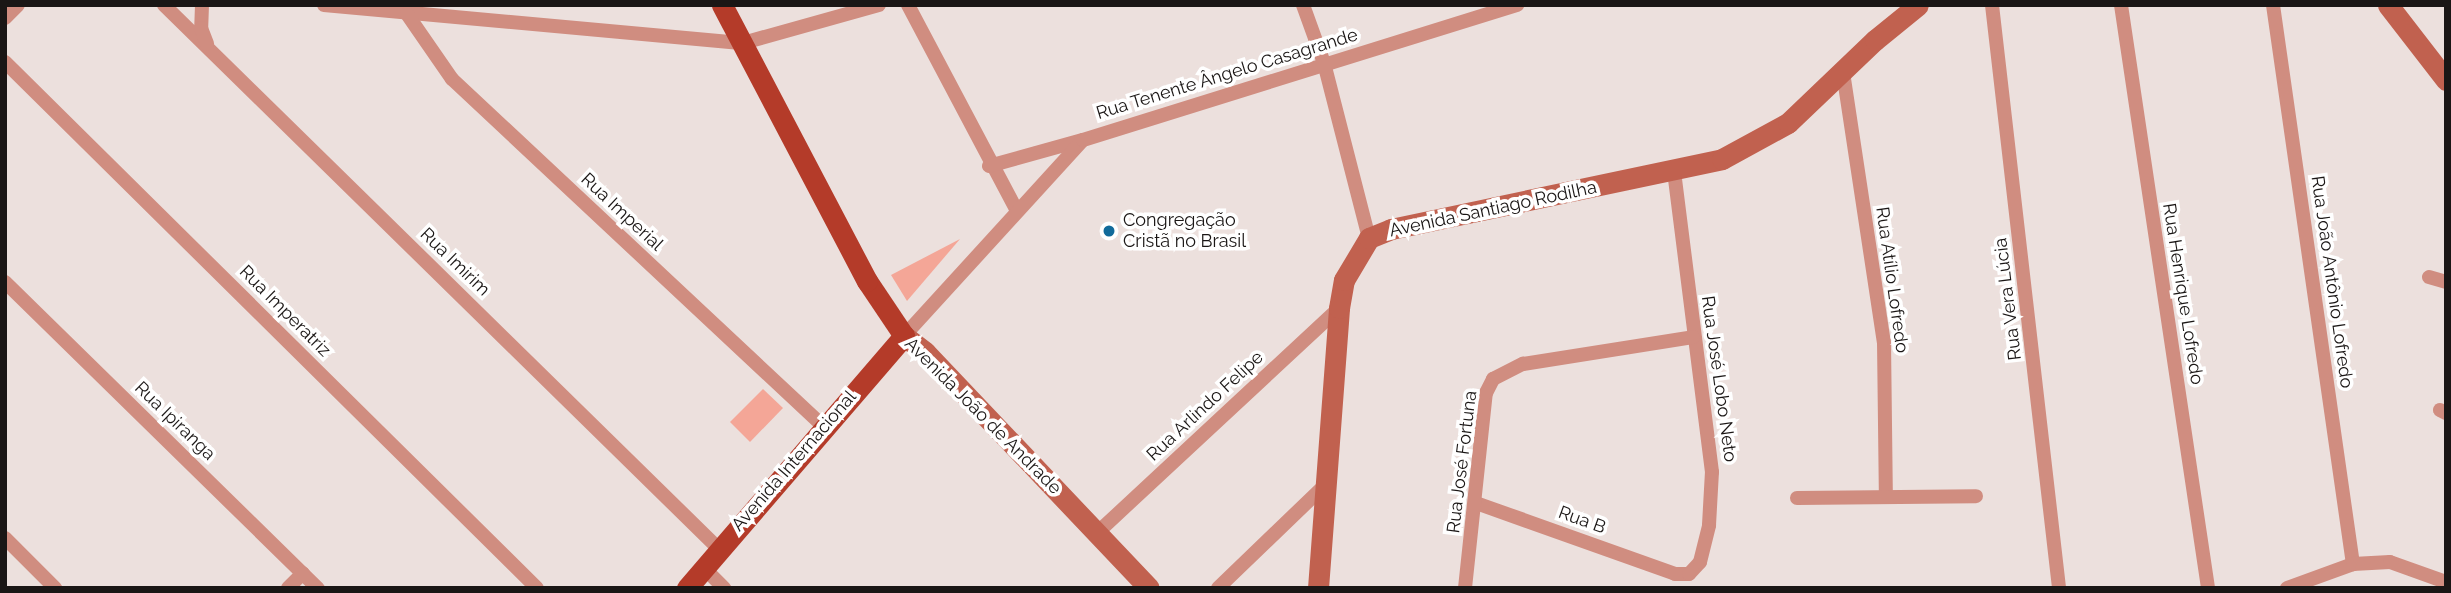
<!DOCTYPE html>
<meta charset="utf-8">
<style>
body{margin:0}
#map{position:relative;width:2451px;height:593px;overflow:hidden;background:#ece0dd;font-family:Raleway,sans-serif}
div>[style]{position:absolute}
[style*='--x']{left:calc(var(--x)*1px);top:calc(var(--y)*1px);width:calc(var(--w)*1px);rotate:calc(var(--a)*1deg)}
.green>*{inset:0;background:#f4a697}
.stream>*{height:5px;margin:-2.5px;padding:0 2.5px;transform-origin:2.5px;border-radius:2.5px;background:#76bff1}
.street>*{height:14px;margin:-7px;padding:0 7px;transform-origin:7px;border-radius:7px;background:#d08d80}
.secondary>*{height:21px;margin:-10.5px;padding:0 10.5px;transform-origin:10.5px;border-radius:10.5px;background:#c1614f}
.primary>*{height:21px;margin:-10.5px;padding:0 10.5px;transform-origin:10.5px;border-radius:10.5px;background:#b43b29}
.dots>*{width:19px;height:19px;translate:-50% -50%;box-sizing:border-box;border:4px solid #fff;border-radius:50%}
span{translate:-50% -50%;white-space:nowrap;text-align:center;line-height:1.15;-webkit-text-stroke:7px #fff;paint-order:stroke}
.street-label{font-size:18px;color:#1a1615}
.poi-label{font-size:18px;color:#1a1615}
.left{translate:0 -50%;text-align:left}
.frame{position:absolute;inset:0;border:7px solid #1a1615;pointer-events:none}
</style>
<div id="map">
<div class="green">
<i style="clip-path:polygon(960px 239px,907px 301px,891px 275px)"></i>
<i style="clip-path:polygon(763px 389px,783px 408px,750px 442px,730px 422px)"></i>
</div>
<div class="stream">
<i style="--x:2356;--y:588;--w:14;--a:0"></i>
</div>
<div class="street">
<i style="--x:164;--y:5;--w:776;--a:44.43"></i>
<i style="--x:202;--y:5;--w:23;--a:92"></i>
<i style="--x:201;--y:28;--w:17;--a:69"></i>
<i style="--x:324;--y:5;--w:421;--a:5.2"></i>
<i style="--x:743;--y:43;--w:141;--a:-15.6"></i>
<i style="--x:908;--y:5;--w:233;--a:62.1"></i>
<i style="--x:1303;--y:5;--w:62;--a:70.1"></i>
<i style="--x:1324;--y:63;--w:181;--a:75.6"></i>
<i style="--x:1992;--y:5;--w:587;--a:83.44"></i>
<i style="--x:2121;--y:5;--w:589;--a:81.51"></i>
<i style="--x:2273;--y:5;--w:565;--a:81.86"></i>
<i style="--x:407;--y:14;--w:79;--a:55.3"></i>
<i style="--x:452;--y:79;--w:509;--a:43.09"></i>
<i style="--x:5;--y:18;--w:18;--a:-45"></i>
<i style="--x:5;--y:62;--w:748;--a:44.68"></i>
<i style="--x:1843;--y:72;--w:273;--a:81.4"></i>
<i style="--x:1884;--y:342;--w:153;--a:89.3"></i>
<i style="--x:989;--y:166;--w:97;--a:-15.6"></i>
<i style="--x:2429;--y:277;--w:18;--a:16"></i>
<i style="--x:5;--y:282;--w:438;--a:44.4"></i>
<i style="--x:904;--y:336;--w:265;--a:-47.6"></i>
<i style="--x:1083;--y:140;--w:455;--a:-17.3"></i>
<i style="--x:2440;--y:410;--w:7;--a:27"></i>
<i style="--x:1797;--y:498;--w:179;--a:-0.6"></i>
<i style="--x:1476;--y:503;--w:211;--a:19.6"></i>
<i style="--x:1675;--y:574;--w:14;--a:0"></i>
<i style="--x:1689;--y:574;--w:16;--a:-47"></i>
<i style="--x:1700;--y:562;--w:38;--a:-76"></i>
<i style="--x:1709;--y:525;--w:53;--a:-86.8"></i>
<i style="--x:1712;--y:472;--w:304;--a:-97.2"></i>
<i style="--x:1097;--y:533;--w:330;--a:-42.9"></i>
<i style="--x:5;--y:538;--w:71;--a:45"></i>
<i style="--x:703;--y:567;--w:30;--a:45"></i>
<i style="--x:288;--y:588;--w:21;--a:-45"></i>
<i style="--x:1218;--y:588;--w:150;--a:-43.9"></i>
<i style="--x:1465;--y:588;--w:196;--a:-83.9"></i>
<i style="--x:1486;--y:393;--w:16;--a:-63"></i>
<i style="--x:1493;--y:379;--w:34;--a:-27"></i>
<i style="--x:1523;--y:364;--w:172;--a:-9"></i>
<i style="--x:2287;--y:588;--w:70;--a:-20"></i>
<i style="--x:2353;--y:564;--w:37;--a:-3"></i>
<i style="--x:2390;--y:562;--w:59;--a:19.7"></i>
</div>
<div class="secondary">
<i style="--x:2388;--y:5;--w:95;--a:52.3"></i>
<i style="--x:904;--y:336;--w:26;--a:37"></i>
<i style="--x:925;--y:352;--w:325;--a:46.5"></i>
<i style="--x:1318;--y:588;--w:281;--a:-85.7"></i>
<i style="--x:1339;--y:308;--w:28;--a:-80"></i>
<i style="--x:1344;--y:280;--w:49;--a:-59.2"></i>
<i style="--x:1369;--y:238;--w:24;--a:-22"></i>
<i style="--x:1391;--y:229;--w:338;--a:-11.9"></i>
<i style="--x:1722;--y:159;--w:75;--a:-28.6"></i>
<i style="--x:1788;--y:123;--w:120;--a:-43.7"></i>
<i style="--x:1875;--y:40;--w:55;--a:-39.1"></i>
</div>
<div class="primary">
<i style="--x:687;--y:588;--w:333;--a:-49.3"></i>
<i style="--x:904;--y:336;--w:66;--a:-123.9"></i>
<i style="--x:867;--y:281;--w:312;--a:-117.7"></i>
</div>
<div class="dots">
<i style="left:1109px;top:231px;background:#116a9a"></i>
</div>
<div class="street-label">
<span style="left:1227px;top:74px;rotate:-17deg">Rua Tenente Ângelo Casagrande</span>
<span style="left:1493px;top:209px;rotate:-12deg">Avenida Santiago Rodilha</span>
<span style="left:622px;top:212px;rotate:43deg">Rua Imperial</span>
<span style="left:455px;top:262px;rotate:44deg">Rua Imirim</span>
<span style="left:1892px;top:280px;rotate:82deg">Rua Atílio Lofredo</span>
<span style="left:2332px;top:282px;rotate:82deg">Rua João Antônio Lofredo</span>
<span style="left:2183px;top:294px;rotate:81deg">Rua Henrique Lofredo</span>
<span style="left:2008px;top:299px;rotate:-97deg">Rua Vera Lúcia</span>
<span style="left:285px;top:311px;rotate:45deg">Rua Imperatriz</span>
<span style="left:1719px;top:379px;rotate:82deg">Rua José Lobo Neto</span>
<span style="left:1205px;top:406px;rotate:-43deg">Rua Arlindo Felipe</span>
<span style="left:983px;top:416px;rotate:45deg">Avenida João de Andrade</span>
<span style="left:175px;top:421px;rotate:44deg">Rua Ipiranga</span>
<span style="left:794px;top:461px;rotate:-49deg">Avenida Internacional</span>
<span style="left:1462px;top:462px;rotate:-83deg">Rua José Fortuna</span>
<span style="left:1582px;top:520px;rotate:20deg">Rua B</span>
</div>
<div class="poi-label">
<span class="left" style="left:1123px;top:231px">Congregação<br>Cristã no Brasil</span>
</div>
<div class="frame"></div>
</div>
